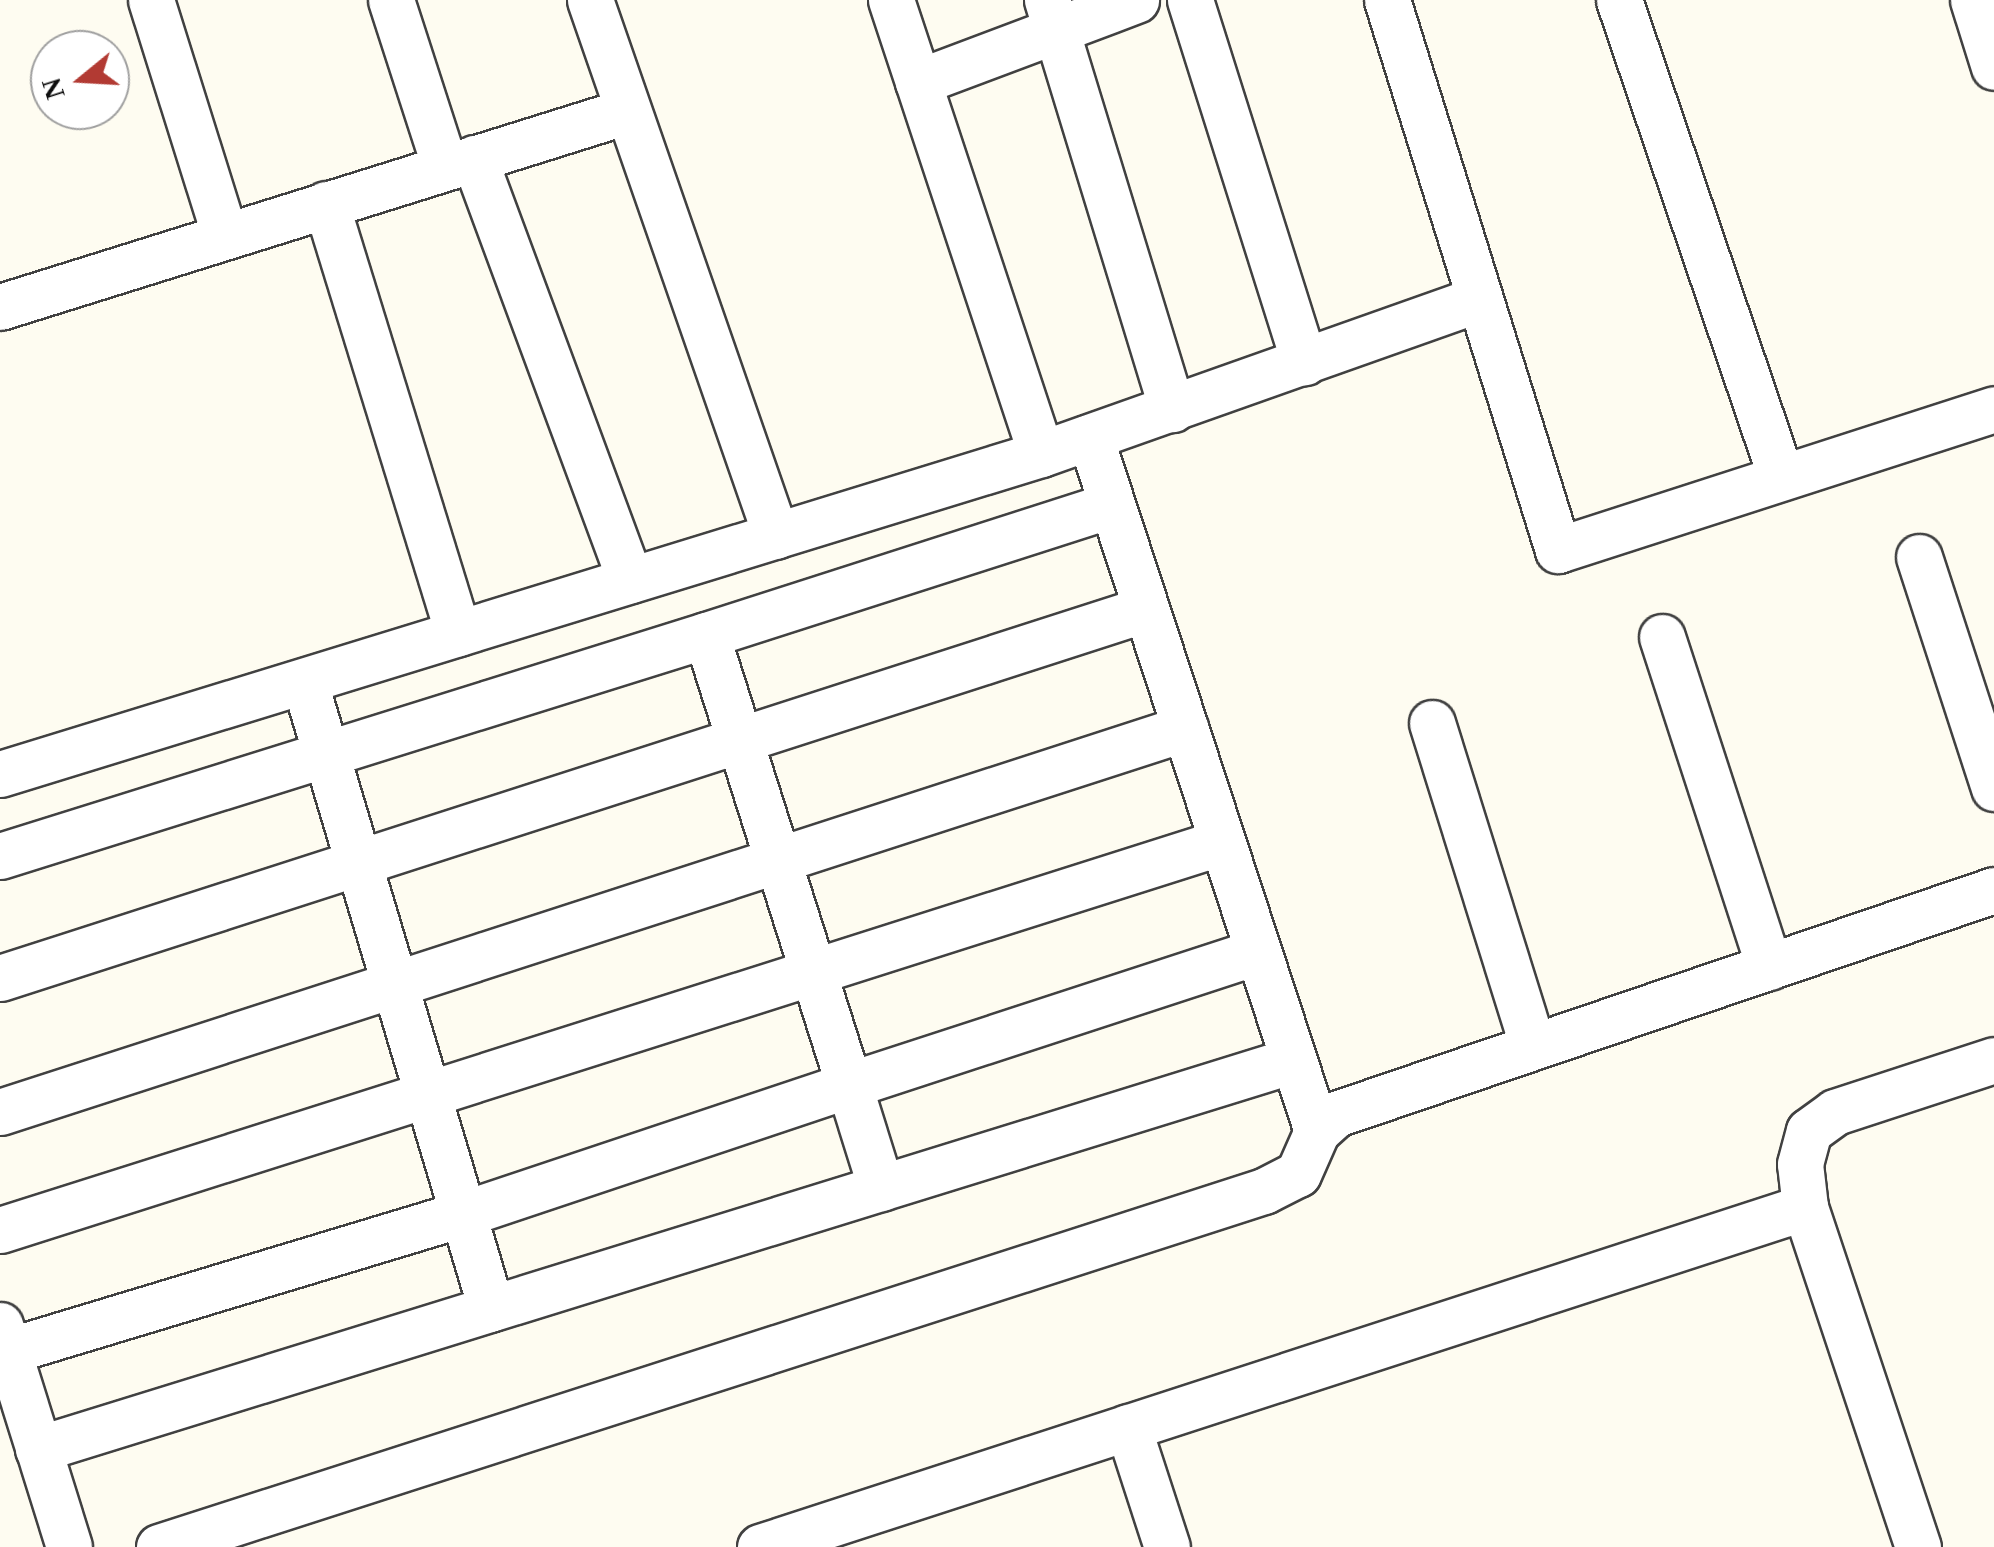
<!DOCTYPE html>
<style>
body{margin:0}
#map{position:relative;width:1994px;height:1547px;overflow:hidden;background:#fefcf1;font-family:Georgia,serif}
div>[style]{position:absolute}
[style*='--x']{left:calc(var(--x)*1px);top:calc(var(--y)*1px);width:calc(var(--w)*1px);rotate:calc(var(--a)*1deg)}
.roads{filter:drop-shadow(2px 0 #414141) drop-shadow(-2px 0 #414141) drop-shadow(0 2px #414141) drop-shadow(0 -2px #414141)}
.street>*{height:45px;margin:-22.5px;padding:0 22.5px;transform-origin:22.5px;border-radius:22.5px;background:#fff}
span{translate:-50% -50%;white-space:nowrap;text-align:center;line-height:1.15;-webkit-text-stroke:10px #fff;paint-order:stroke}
.north{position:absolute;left:30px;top:30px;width:100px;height:100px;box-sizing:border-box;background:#fff;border:2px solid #9f9f9f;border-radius:50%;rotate:252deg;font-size:28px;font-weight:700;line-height:40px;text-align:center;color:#0e0e0e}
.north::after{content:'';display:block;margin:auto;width:35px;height:45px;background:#b23a33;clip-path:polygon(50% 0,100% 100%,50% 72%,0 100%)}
</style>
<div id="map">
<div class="roads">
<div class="street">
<i style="--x:151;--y:0;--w:247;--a:72.6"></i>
<i style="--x:391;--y:0;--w:176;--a:72.1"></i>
<i style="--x:590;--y:0;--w:567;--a:70.86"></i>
<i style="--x:891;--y:0;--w:478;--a:71.7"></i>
<i style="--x:1047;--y:0;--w:428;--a:73"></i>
<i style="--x:1190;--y:0;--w:380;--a:72.5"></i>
<i style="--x:1387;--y:0;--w:576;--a:72.73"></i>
<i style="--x:1558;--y:550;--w:458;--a:-17.9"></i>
<i style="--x:1619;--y:0;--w:504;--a:71.24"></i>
<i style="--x:1973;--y:0;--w:70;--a:72.6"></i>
<i style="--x:918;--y:82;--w:233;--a:-20.6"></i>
<i style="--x:474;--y:158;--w:450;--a:69.7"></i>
<i style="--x:326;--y:204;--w:449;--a:72.9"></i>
<i style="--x:0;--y:307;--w:657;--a:-17.36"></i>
<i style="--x:1090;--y:437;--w:730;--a:71.89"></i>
<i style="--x:1919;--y:557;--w:243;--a:72"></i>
<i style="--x:1662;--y:637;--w:347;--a:72"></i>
<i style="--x:309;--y:697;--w:638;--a:73.41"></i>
<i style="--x:1432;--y:723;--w:339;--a:72.7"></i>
<i style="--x:0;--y:774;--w:1089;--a:-17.09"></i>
<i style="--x:1041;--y:454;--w:465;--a:-19.5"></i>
<i style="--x:0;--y:856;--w:740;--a:-17.38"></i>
<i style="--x:0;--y:978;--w:1204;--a:-17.85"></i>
<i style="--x:0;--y:1112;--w:1246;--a:-17.95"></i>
<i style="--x:881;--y:1188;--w:108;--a:-107.3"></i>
<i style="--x:849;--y:1085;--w:430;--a:-18.1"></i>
<i style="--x:0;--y:1230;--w:1282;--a:-17.62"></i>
<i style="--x:0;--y:1325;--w:232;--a:72.7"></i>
<i style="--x:8;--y:1351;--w:475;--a:-16.8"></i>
<i style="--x:463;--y:1214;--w:407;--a:-18.5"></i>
<i style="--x:849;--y:1085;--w:472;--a:-107.6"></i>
<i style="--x:706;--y:635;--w:426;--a:-17.8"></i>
<i style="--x:1128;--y:1427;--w:126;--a:72"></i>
<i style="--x:38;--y:1449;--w:1314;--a:-17.22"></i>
<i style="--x:159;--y:1547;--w:1161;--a:-17.86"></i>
<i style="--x:1264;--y:1191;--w:38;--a:-27"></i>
<i style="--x:1298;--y:1174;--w:47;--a:-66.2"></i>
<i style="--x:1317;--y:1131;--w:25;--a:-42"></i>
<i style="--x:1336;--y:1114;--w:695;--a:-18.8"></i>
<i style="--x:760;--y:1547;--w:1099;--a:-18.02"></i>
<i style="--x:1918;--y:1547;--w:358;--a:-108.4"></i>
<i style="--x:1805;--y:1207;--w:43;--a:-96.6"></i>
<i style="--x:1800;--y:1164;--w:34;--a:-75"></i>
<i style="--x:1809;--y:1131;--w:32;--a:-36"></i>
<i style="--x:1835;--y:1112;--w:167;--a:-18.1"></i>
</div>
</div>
<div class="north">N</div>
</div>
